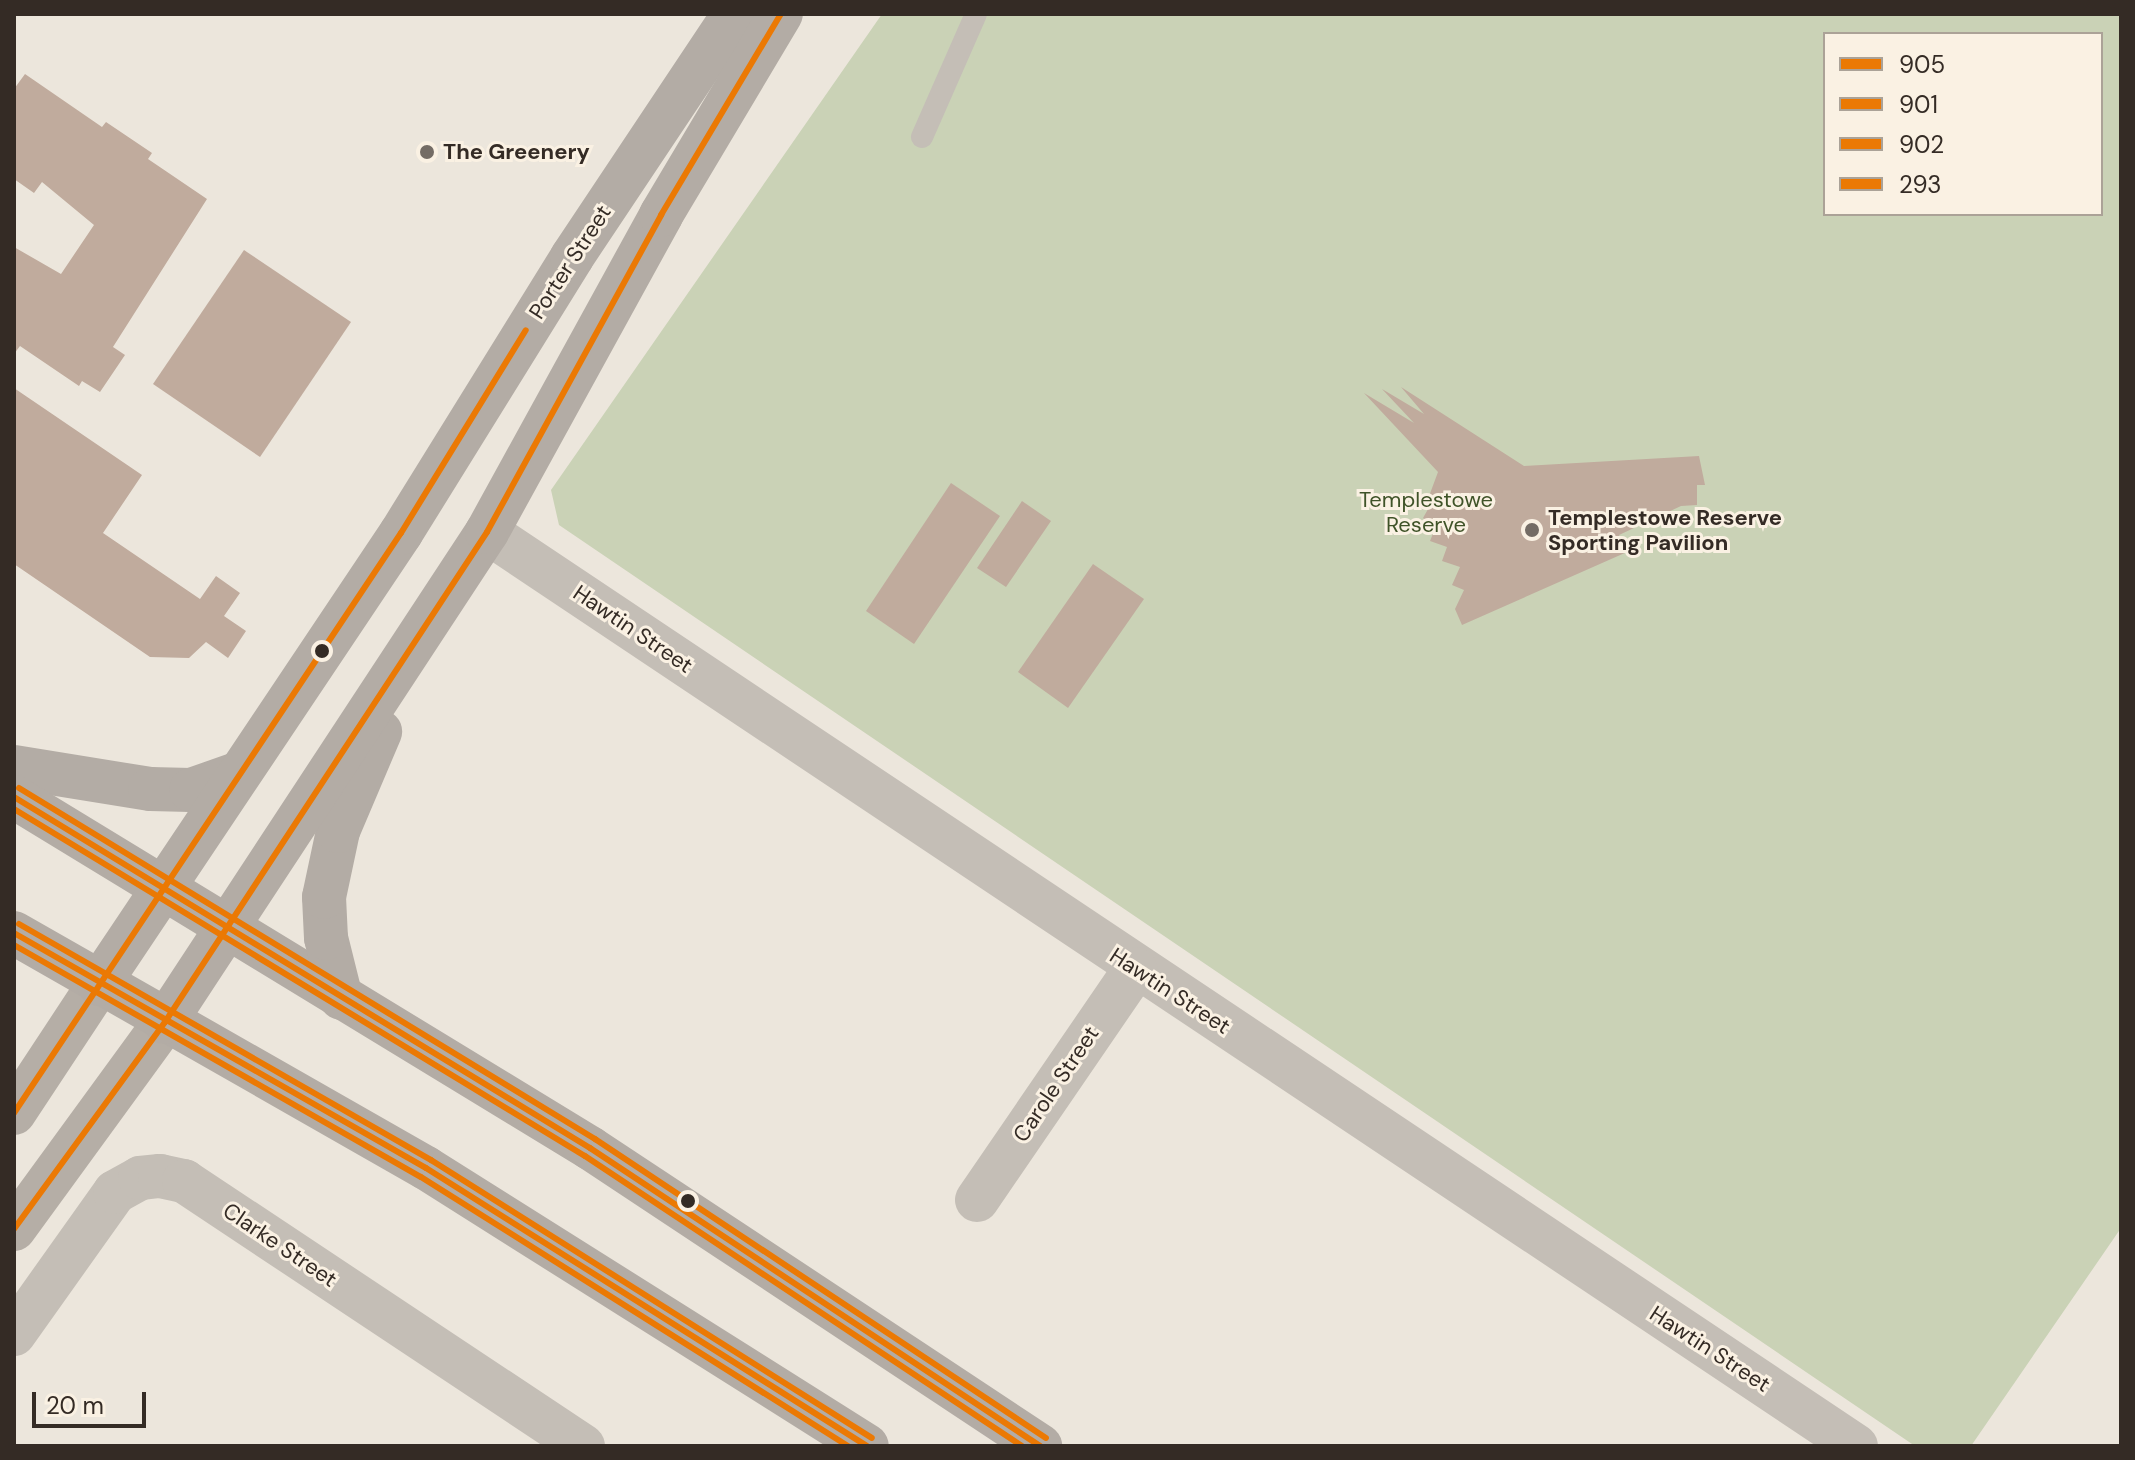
<!DOCTYPE html>
<style>
body{margin:0}
#map{position:relative;width:2135px;height:1460px;overflow:hidden;background:#ece6dc;font-family:"DM Sans",sans-serif}
div>[style]{position:absolute}
[style*='--x']{left:calc(var(--x)*1px);top:calc(var(--y)*1px);width:calc(var(--w)*1px);rotate:calc(var(--a)*1deg)}
.green>*{inset:0;background:#cad2b6}
.building>*{inset:0;background:#c0ab9d}
.service>*{height:22px;margin:-11px;padding:0 11px;transform-origin:11px;border-radius:11px;background:#c4beb6}
.minor>*{height:44px;margin:-22px;padding:0 22px;transform-origin:22px;border-radius:22px;background:#c4beb6}
.secondary>*{height:44px;margin:-22px;padding:0 22px;transform-origin:22px;border-radius:22px;background:#b5aea6}
.primary>*{height:44px;margin:-22px;padding:0 22px;transform-origin:22px;border-radius:22px;background:#b3aca5}
.bus-1>*{height:6px;margin:-3px;padding:0 3px;transform-origin:3px;border-radius:3px;background:#eb7904}
.bus-2>*{height:6px;margin:-3px;padding:0 3px;transform-origin:3px;border-radius:3px;background:#eb7904}
.bus-3>*{height:6px;margin:-3px;padding:0 3px;transform-origin:3px;border-radius:3px;background:#eb7904}
.bus-4>*{height:6px;margin:-3px;padding:0 3px;transform-origin:3px;border-radius:3px;background:#eb7904}
.dots>*{width:22px;height:22px;translate:-50% -50%;box-sizing:border-box;border:4px solid #faf1e3;border-radius:50%}
span{translate:-50% -50%;white-space:nowrap;text-align:center;line-height:1.15;-webkit-text-stroke:6px #faf1e3;paint-order:stroke}
.poi-label{font-size:22px;color:#342b25;font-weight:700}
.left{translate:0 -50%;text-align:left}
.street-label{font-size:22px;color:#342b25}
.park-label{font-size:22px;color:#3f5328}
.frame{position:absolute;inset:0;border:16px solid #342b25;pointer-events:none}
.legend{position:absolute;left:1823px;top:32px;width:280px;height:184px;box-sizing:border-box;background:#faf1e3;border:2px solid #aba297;margin:0;padding:10px 14px;list-style:none;font-size:24px;color:#342b25}
.legend li{display:flex;align-items:center;gap:16px;height:40px}
.legend b{width:40px;border:2px solid #aba297}
.scale{position:absolute;left:32px;top:1392px;width:114px;height:36px;box-sizing:border-box;border:4px solid #342b25;border-top:0;padding-left:10px;font-size:24px;line-height:28px;white-space:nowrap;color:#342b25;-webkit-text-stroke:6px #faf1e3;paint-order:stroke}
</style>
<div id="map">
<div class="green">
<i style="clip-path:polygon(evenodd,882px 14px,2121px 14px,2121px 1228px,1971px 1446px,1915px 1446px,559px 525px,551px 490px,882px 14px,1825px 34px,2101px 34px,2101px 214px,1825px 214px,1825px 34px)"></i>
</div>
<div class="building">
<i style="clip-path:polygon(25px 74px,102px 127px,106px 122px,152px 153px,148px 159px,207px 199px,113px 347px,125px 355px,100px 392px,82px 381px,79px 386px,20px 346px,14px 354px,14px 247px,61px 274px,94px 225px,42px 182px,34px 193px,14px 179px,14px 89px)"></i>
<i style="clip-path:polygon(244px 250px,351px 322px,260px 457px,153px 384px)"></i>
<i style="clip-path:polygon(1401px 387px,1524px 466px,1699px 456px,1705px 485px,1697px 485px,1697px 505px,1681px 506px,1619px 535px,1627px 552px,1462px 625px,1455px 609px,1464px 590px,1452px 585px,1460px 567px,1442px 561px,1447px 547px,1430px 541px,1436px 526px,1423px 518px,1432px 502px,1428px 499px,1438px 472px,1364px 393px,1414px 423px,1382px 389px,1424px 414px)"></i>
<i style="clip-path:polygon(14px 388px,142px 475px,103px 533px,200px 599px,216px 576px,240px 593px,224px 616px,246px 631px,228px 658px,206px 642px,189px 658px,150px 657px,14px 564px)"></i>
<i style="clip-path:polygon(951px 483px,1000px 516px,914px 644px,866px 611px)"></i>
<i style="clip-path:polygon(1022px 501px,1051px 521px,1006px 587px,977px 568px)"></i>
<i style="clip-path:polygon(1093px 564px,1144px 599px,1068px 708px,1018px 672px)"></i>
</div>
<div class="service">
<i style="--x:922;--y:137;--w:134;--a:-66.3"></i>
</div>
<div class="minor">
<i style="--x:487;--y:532;--w:1646;--a:33.73"></i>
<i style="--x:977;--y:1200;--w:280;--a:-55.6"></i>
<i style="--x:14;--y:1334;--w:174;--a:-54.6"></i>
<i style="--x:115;--y:1192;--w:29;--a:-29"></i>
<i style="--x:140;--y:1178;--w:20;--a:-6"></i>
<i style="--x:160;--y:1176;--w:25;--a:12"></i>
<i style="--x:184;--y:1181;--w:479;--a:33.6"></i>
</div>
<div class="secondary">
<i style="--x:14;--y:1113;--w:154;--a:-56.6"></i>
<i style="--x:14;--y:1229;--w:256;--a:-53.9"></i>
</div>
<div class="primary">
<i style="--x:14;--y:767;--w:138;--a:9.2"></i>
<i style="--x:150;--y:789;--w:41;--a:1.4"></i>
<i style="--x:191;--y:790;--w:49;--a:-19.2"></i>
<i style="--x:14;--y:797;--w:675;--a:31.36"></i>
<i style="--x:590;--y:1148;--w:540;--a:33.51"></i>
<i style="--x:14;--y:933;--w:474;--a:29.7"></i>
<i style="--x:426;--y:1168;--w:521;--a:32.23"></i>
<i style="--x:99;--y:984;--w:543;--a:-56.19"></i>
<i style="--x:401;--y:533;--w:325;--a:-58.2"></i>
<i style="--x:572;--y:257;--w:292;--a:-56.3"></i>
<i style="--x:341;--y:998;--w:62;--a:-104"></i>
<i style="--x:326;--y:938;--w:41;--a:-92.8"></i>
<i style="--x:324;--y:897;--w:67;--a:-78"></i>
<i style="--x:338;--y:831;--w:108;--a:-67"></i>
<i style="--x:165;--y:1022;--w:586;--a:-56.69"></i>
<i style="--x:487;--y:532;--w:362;--a:-61.2"></i>
<i style="--x:661;--y:215;--w:234;--a:-59.2"></i>
</div>
<div class="bus-1">
<i style="--x:14;--y:1113;--w:697;--a:-56.29"></i>
<i style="--x:401;--y:533;--w:238;--a:-58.4"></i>
<i style="--x:14;--y:1229;--w:256;--a:-53.9"></i>
<i style="--x:165;--y:1022;--w:586;--a:-56.69"></i>
<i style="--x:487;--y:532;--w:362;--a:-61.2"></i>
<i style="--x:661;--y:215;--w:234;--a:-59.2"></i>
</div>
<div class="bus-2">
<i style="--x:14;--y:797;--w:675;--a:31.36"></i>
<i style="--x:590;--y:1148;--w:540;--a:33.51"></i>
<i style="--x:14;--y:933;--w:474;--a:29.7"></i>
<i style="--x:426;--y:1168;--w:521;--a:32.23"></i>
</div>
<div class="bus-3">
<i style="--x:14;--y:809;--w:668;--a:31.29"></i>
<i style="--x:585;--y:1156;--w:524;--a:33.57"></i>
<i style="--x:14;--y:945;--w:468;--a:29.7"></i>
<i style="--x:421;--y:1177;--w:505;--a:32.21"></i>
</div>
<div class="bus-4">
<i style="--x:19;--y:788;--w:675;--a:31.36"></i>
<i style="--x:595;--y:1139;--w:541;--a:33.54"></i>
<i style="--x:19;--y:924;--w:475;--a:29.8"></i>
<i style="--x:431;--y:1160;--w:521;--a:32.23"></i>
</div>
<div class="dots">
<i style="left:427px;top:152px;background:#746c65"></i>
<i style="left:1532px;top:530px;background:#746c65"></i>
<i style="left:322px;top:651px;background:#342b25"></i>
<i style="left:688px;top:1201px;background:#342b25"></i>
</div>
<div class="poi-label">
<span class="left" style="left:443px;top:152px">The Greenery</span>
<span class="left" style="left:1548px;top:530px">Templestowe Reserve<br>Sporting Pavilion</span>
</div>
<div class="street-label">
<span style="left:570px;top:262px;rotate:-57deg">Porter Street</span>
<span style="left:633px;top:629px;rotate:34deg">Hawtin Street</span>
<span style="left:1170px;top:991px;rotate:33deg">Hawtin Street</span>
<span style="left:1056px;top:1084px;rotate:-56deg">Carole Street</span>
<span style="left:280px;top:1245px;rotate:34deg">Clarke Street</span>
<span style="left:1710px;top:1349px;rotate:33deg">Hawtin Street</span>
</div>
<div class="park-label">
<span style="left:1426px;top:512px">Templestowe<br>Reserve</span>
</div>
<div class="frame"></div>
<ul class="legend">
<li><b style="height:10px;background:#eb7904"></b>905</li>
<li><b style="height:10px;background:#eb7904"></b>901</li>
<li><b style="height:10px;background:#eb7904"></b>902</li>
<li><b style="height:10px;background:#eb7904"></b>293</li>
</ul>
<div class="scale">20 m</div>
</div>
